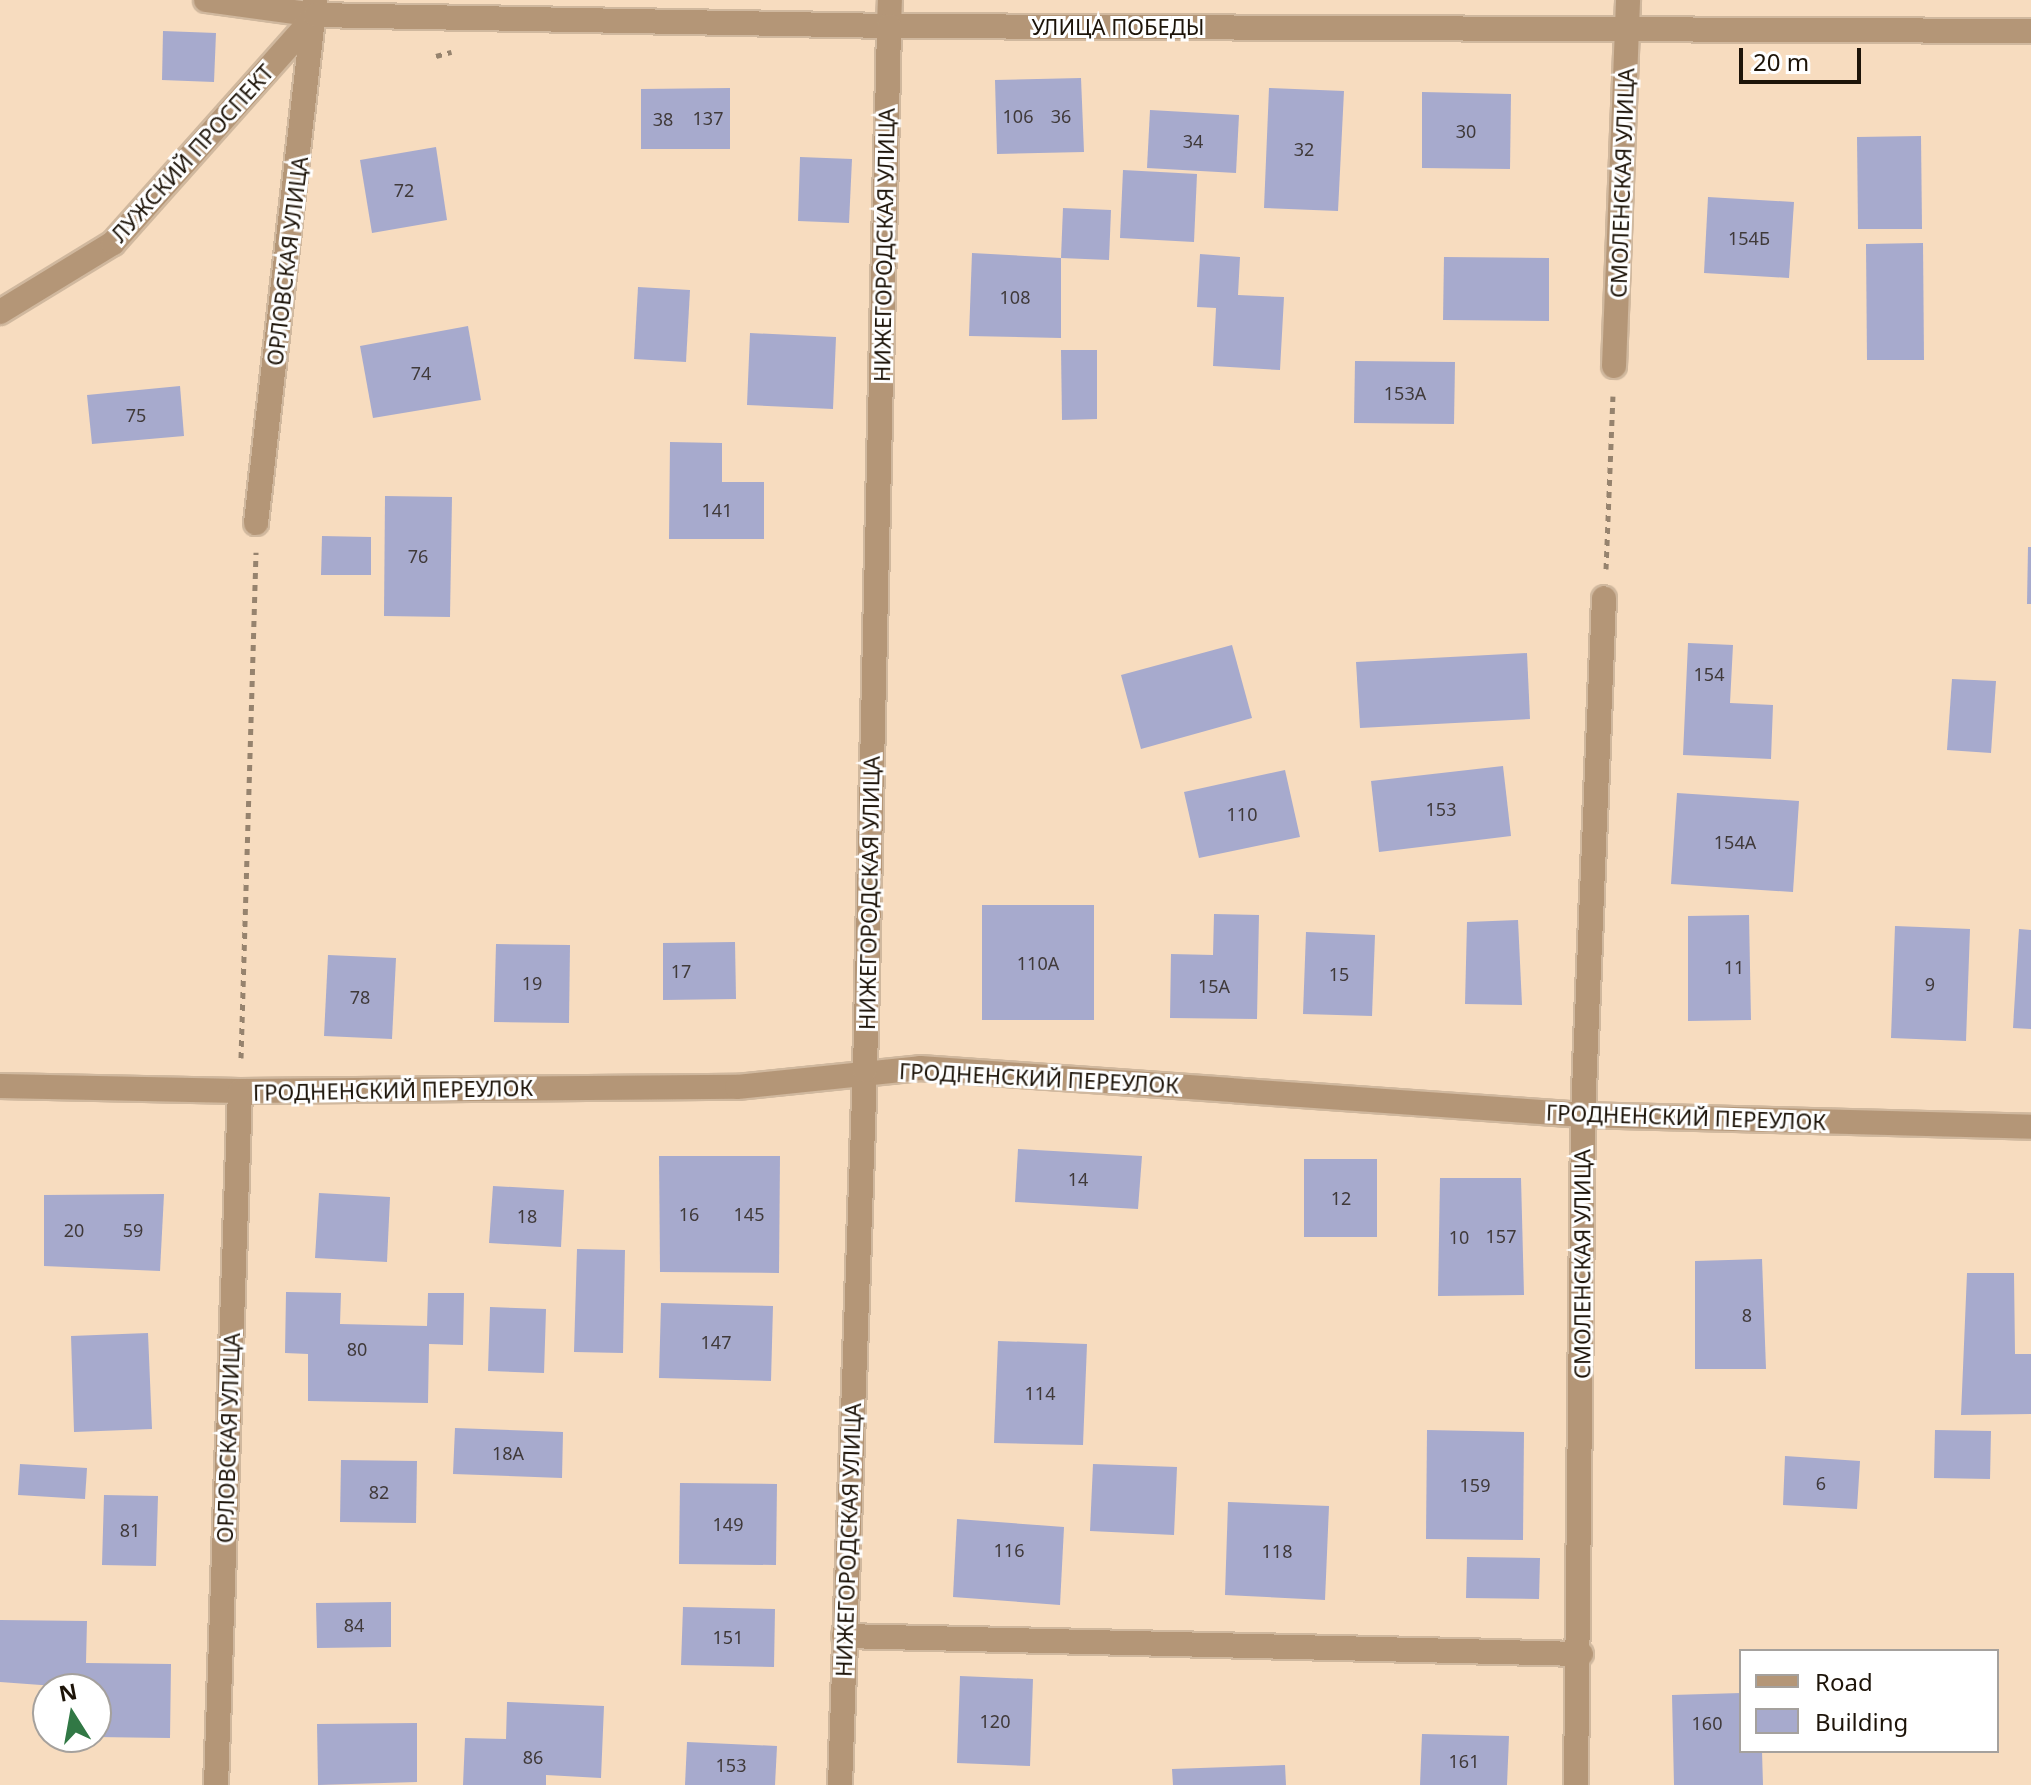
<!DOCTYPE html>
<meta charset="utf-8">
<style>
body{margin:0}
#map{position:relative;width:2031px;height:1785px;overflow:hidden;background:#f7dcbf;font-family:"Noto Sans",sans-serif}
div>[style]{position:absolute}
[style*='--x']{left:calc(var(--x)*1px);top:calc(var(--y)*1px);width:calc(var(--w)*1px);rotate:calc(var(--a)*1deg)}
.building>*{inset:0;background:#a7aacd}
.path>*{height:5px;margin-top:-2.5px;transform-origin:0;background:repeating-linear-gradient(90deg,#96836e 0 6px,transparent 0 12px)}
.roads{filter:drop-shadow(2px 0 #d0b89e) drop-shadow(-2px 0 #d0b89e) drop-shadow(0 2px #d0b89e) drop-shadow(0 -2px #d0b89e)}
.minor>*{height:24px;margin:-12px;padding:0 12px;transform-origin:12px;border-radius:12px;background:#b49677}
.tertiary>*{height:24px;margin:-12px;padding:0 12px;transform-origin:12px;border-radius:12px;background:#b49677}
span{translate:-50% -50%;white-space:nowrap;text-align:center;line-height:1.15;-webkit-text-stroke:6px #fff;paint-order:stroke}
.number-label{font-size:18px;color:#403a3a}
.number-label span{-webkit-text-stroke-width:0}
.street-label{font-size:22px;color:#1d1409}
.legend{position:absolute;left:1739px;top:1649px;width:260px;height:104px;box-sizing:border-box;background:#fff;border:2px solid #a5a19d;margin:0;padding:10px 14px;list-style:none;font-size:24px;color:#1d1409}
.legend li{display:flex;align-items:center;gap:16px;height:40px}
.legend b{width:40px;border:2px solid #a5a19d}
.north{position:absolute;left:32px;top:1673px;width:80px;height:80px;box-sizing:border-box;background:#fff;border:2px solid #a5a19d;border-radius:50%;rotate:349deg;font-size:22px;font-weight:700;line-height:32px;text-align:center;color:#1d1409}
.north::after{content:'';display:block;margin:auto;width:28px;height:36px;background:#317845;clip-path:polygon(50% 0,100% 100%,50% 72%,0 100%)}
.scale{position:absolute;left:1739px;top:48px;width:122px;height:36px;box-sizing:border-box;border:4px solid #1d1409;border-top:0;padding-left:10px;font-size:24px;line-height:28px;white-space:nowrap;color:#1d1409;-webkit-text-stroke:6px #fff;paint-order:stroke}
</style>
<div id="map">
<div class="building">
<i style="clip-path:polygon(163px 31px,216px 33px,214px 82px,162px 80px)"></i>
<i style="clip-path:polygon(1081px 78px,1084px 152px,997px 154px,995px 80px)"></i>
<i style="clip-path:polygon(730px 88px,730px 149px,641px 149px,641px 89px)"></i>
<i style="clip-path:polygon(1269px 88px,1344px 91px,1338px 211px,1264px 208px)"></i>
<i style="clip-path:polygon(1422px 92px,1511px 94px,1510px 169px,1422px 168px)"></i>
<i style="clip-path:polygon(1150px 110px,1239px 115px,1236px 173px,1147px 168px)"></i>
<i style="clip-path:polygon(1921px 136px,1922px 229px,1858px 229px,1857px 137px)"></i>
<i style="clip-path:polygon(436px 147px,447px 220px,372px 233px,360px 160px)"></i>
<i style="clip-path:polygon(800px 157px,852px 159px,849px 223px,798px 221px)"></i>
<i style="clip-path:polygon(1123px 170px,1197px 174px,1194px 242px,1120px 238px)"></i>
<i style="clip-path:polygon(1708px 197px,1794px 202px,1789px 278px,1704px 273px)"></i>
<i style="clip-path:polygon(1063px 208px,1111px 210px,1109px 260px,1061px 258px)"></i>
<i style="clip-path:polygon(1923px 243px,1924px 360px,1867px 360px,1866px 244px)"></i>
<i style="clip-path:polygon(972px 253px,1061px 258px,1061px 338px,969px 336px)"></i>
<i style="clip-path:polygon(1200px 254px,1240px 257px,1238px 295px,1284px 297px,1280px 370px,1213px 366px,1216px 308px,1197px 307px)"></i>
<i style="clip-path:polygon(1444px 257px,1549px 258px,1549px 321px,1443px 320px)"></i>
<i style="clip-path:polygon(638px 287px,690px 290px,686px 362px,634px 359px)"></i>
<i style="clip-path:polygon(468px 326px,481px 400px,373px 418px,360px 346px)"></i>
<i style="clip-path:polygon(750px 333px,836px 337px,833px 409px,747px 405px)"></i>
<i style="clip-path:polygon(1061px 350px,1097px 350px,1097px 419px,1062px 420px)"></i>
<i style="clip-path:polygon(1355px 361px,1455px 362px,1454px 424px,1354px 423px)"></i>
<i style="clip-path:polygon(180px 386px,184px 436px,92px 444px,87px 395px)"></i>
<i style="clip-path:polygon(670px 442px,722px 443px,722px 482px,764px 482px,764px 539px,669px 539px)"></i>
<i style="clip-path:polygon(385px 496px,452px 497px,450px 617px,384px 616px)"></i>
<i style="clip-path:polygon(322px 536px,371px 537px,371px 575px,321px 575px)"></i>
<i style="clip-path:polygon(2028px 547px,2031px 547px,2031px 604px,2027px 604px)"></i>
<i style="clip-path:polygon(1688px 643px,1733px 645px,1730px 703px,1773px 705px,1771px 759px,1683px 755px)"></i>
<i style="clip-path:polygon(1232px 645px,1252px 718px,1141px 749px,1121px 675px)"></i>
<i style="clip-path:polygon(1527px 653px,1530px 719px,1360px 728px,1356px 662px)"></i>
<i style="clip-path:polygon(1952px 679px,1996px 681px,1991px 753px,1947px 750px)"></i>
<i style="clip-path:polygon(1503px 766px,1511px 836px,1379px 852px,1371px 781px)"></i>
<i style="clip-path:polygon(1285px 770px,1300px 837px,1199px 858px,1184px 792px)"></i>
<i style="clip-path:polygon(1677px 793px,1799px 801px,1793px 892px,1671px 884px)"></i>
<i style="clip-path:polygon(982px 905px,1094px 905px,1094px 1020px,982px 1020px)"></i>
<i style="clip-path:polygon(1214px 914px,1259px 915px,1257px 1019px,1170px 1018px,1171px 954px,1213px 955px)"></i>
<i style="clip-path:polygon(1749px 915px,1751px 1020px,1688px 1021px,1688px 916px)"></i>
<i style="clip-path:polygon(1518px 920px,1522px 1005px,1465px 1004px,1467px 922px)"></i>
<i style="clip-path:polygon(1895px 926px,1970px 929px,1966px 1041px,1891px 1038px)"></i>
<i style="clip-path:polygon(2019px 929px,2031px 930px,2031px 1029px,2013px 1028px)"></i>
<i style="clip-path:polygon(1306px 932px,1375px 935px,1372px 1016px,1303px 1014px)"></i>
<i style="clip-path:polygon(735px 942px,736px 999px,663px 1000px,663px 943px)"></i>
<i style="clip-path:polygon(496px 944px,570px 945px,569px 1023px,494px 1022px)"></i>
<i style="clip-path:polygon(328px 955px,396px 958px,392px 1039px,324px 1036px)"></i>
<i style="clip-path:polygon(1018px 1149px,1142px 1156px,1138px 1209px,1015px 1202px)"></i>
<i style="clip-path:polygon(659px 1156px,780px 1156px,779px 1273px,660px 1272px)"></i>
<i style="clip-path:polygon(1304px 1159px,1377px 1159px,1377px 1237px,1304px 1237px)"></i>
<i style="clip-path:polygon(1440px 1178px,1521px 1178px,1524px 1295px,1438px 1296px)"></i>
<i style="clip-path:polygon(493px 1186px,564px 1190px,561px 1247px,489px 1243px)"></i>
<i style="clip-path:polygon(319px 1193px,390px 1197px,387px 1262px,315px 1258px)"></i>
<i style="clip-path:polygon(164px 1194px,160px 1271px,44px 1266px,44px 1195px)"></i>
<i style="clip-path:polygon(577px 1249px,625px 1250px,623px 1353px,574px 1352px)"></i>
<i style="clip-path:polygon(1762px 1259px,1766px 1369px,1695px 1369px,1695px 1261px)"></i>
<i style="clip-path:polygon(1967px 1273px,2014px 1273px,2015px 1354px,2031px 1354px,2031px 1414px,1961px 1415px)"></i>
<i style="clip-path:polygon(286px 1292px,341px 1293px,340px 1324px,427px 1326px,428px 1293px,464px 1293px,463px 1345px,429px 1344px,428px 1403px,308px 1401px,308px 1354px,285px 1353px)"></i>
<i style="clip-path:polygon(661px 1303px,773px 1306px,771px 1381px,659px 1378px)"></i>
<i style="clip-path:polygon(490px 1307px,546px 1309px,544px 1373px,488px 1371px)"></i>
<i style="clip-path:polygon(148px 1333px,152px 1429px,74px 1432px,71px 1336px)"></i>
<i style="clip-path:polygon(998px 1341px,1087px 1344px,1083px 1445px,994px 1443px)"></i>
<i style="clip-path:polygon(455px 1428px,563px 1432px,562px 1478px,453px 1474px)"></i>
<i style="clip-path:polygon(1427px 1430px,1524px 1432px,1523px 1540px,1426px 1539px)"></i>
<i style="clip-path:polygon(1935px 1430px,1991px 1431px,1990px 1479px,1934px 1478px)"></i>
<i style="clip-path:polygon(1785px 1456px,1860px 1461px,1857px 1509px,1783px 1505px)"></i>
<i style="clip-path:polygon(341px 1460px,417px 1461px,416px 1523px,340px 1522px)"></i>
<i style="clip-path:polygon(20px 1464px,87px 1468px,85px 1499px,18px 1495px)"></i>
<i style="clip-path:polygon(1093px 1464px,1177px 1467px,1174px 1535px,1090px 1531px)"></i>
<i style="clip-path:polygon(680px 1483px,777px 1484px,776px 1565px,679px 1564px)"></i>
<i style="clip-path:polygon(104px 1495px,158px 1496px,156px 1566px,102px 1565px)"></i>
<i style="clip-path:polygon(1228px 1502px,1329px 1506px,1325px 1600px,1225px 1595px)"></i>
<i style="clip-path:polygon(957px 1519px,1064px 1527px,1060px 1605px,953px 1597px)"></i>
<i style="clip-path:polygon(1467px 1557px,1540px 1558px,1539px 1599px,1466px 1598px)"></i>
<i style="clip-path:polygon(391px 1602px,391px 1647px,317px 1648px,316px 1603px)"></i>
<i style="clip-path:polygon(683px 1607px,775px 1609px,774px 1667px,681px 1665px)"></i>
<i style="clip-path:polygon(0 1620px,87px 1621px,86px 1663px,171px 1664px,170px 1738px,96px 1737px,96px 1689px,0 1682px)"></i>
<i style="clip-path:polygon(960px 1676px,1033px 1679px,1030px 1766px,957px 1763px)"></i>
<i style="clip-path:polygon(1741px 1693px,1741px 1751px,1762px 1751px,1763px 1785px,1674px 1785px,1672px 1695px)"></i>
<i style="clip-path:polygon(507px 1702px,604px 1706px,601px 1778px,546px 1775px,546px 1785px,463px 1785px,465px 1738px,506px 1739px)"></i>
<i style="clip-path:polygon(417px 1723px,417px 1782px,318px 1785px,317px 1724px)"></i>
<i style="clip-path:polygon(1422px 1734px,1509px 1736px,1507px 1785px,1420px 1785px)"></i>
<i style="clip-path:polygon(687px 1742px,777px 1746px,775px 1785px,685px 1785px)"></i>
<i style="clip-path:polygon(1285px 1765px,1286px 1785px,1173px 1785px,1172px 1769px)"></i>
</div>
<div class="path">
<i style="--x:436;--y:56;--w:16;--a:-15"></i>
<i style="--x:1606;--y:569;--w:173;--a:-87.7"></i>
<i style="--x:241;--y:1058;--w:506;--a:-88.3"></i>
</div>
<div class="roads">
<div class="minor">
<i style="--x:206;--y:0;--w:111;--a:7.8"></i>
<i style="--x:889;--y:26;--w:26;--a:-88"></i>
<i style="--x:0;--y:312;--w:132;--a:-31.4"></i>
<i style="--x:113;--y:243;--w:305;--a:-48.3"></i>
<i style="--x:1614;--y:366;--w:366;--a:-87.8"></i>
<i style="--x:256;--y:523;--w:526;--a:-83.56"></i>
<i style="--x:0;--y:1086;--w:240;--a:1.2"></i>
<i style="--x:240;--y:1091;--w:497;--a:-0.5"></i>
<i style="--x:737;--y:1087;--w:184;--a:-5.9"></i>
<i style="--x:920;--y:1068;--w:665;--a:4.05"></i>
<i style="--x:1583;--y:1115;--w:448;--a:1.5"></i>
<i style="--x:844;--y:1636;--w:737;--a:1.4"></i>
<i style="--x:216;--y:1785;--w:694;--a:-88.02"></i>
<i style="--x:1576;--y:1785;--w:670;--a:-89.4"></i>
<i style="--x:1583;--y:1115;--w:517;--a:-87.67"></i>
</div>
<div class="tertiary">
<i style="--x:316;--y:15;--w:573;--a:1.1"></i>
<i style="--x:889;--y:26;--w:1142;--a:0.25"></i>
<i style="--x:840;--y:1785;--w:715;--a:-88"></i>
<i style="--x:865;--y:1070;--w:1044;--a:-88.68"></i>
</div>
</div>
<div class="number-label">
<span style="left:1018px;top:116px">106</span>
<span style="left:1061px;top:116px">36</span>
<span style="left:708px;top:118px">137</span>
<span style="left:663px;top:119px">38</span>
<span style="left:1466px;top:131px">30</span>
<span style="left:1193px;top:141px">34</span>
<span style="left:1304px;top:149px">32</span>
<span style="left:404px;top:190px">72</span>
<span style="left:1749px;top:238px">154Б</span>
<span style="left:1015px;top:297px">108</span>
<span style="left:421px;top:373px">74</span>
<span style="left:1405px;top:393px">153А</span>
<span style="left:136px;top:415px">75</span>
<span style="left:717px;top:510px">141</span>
<span style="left:418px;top:556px">76</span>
<span style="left:1709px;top:674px">154</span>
<span style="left:1441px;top:809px">153</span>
<span style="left:1242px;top:814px">110</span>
<span style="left:1735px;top:842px">154А</span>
<span style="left:1038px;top:963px">110А</span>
<span style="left:1734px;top:967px">11</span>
<span style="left:681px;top:971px">17</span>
<span style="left:1339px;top:974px">15</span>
<span style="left:532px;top:983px">19</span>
<span style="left:1930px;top:984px">9</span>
<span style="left:1214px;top:986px">15А</span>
<span style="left:360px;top:997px">78</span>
<span style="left:1078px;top:1179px">14</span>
<span style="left:1341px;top:1198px">12</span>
<span style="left:689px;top:1214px">16</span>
<span style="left:749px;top:1214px">145</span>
<span style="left:527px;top:1216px">18</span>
<span style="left:74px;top:1230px">20</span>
<span style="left:133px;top:1230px">59</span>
<span style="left:1501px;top:1236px">157</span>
<span style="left:1459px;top:1237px">10</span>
<span style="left:1747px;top:1315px">8</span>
<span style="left:716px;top:1342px">147</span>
<span style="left:357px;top:1349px">80</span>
<span style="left:1040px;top:1393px">114</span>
<span style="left:508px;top:1453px">18А</span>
<span style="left:1821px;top:1483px">6</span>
<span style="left:1475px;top:1485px">159</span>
<span style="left:379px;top:1492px">82</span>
<span style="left:728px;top:1524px">149</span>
<span style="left:130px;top:1530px">81</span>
<span style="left:1009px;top:1550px">116</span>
<span style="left:1277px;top:1551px">118</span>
<span style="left:354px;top:1625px">84</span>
<span style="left:728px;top:1637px">151</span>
<span style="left:995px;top:1721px">120</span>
<span style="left:1707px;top:1723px">160</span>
<span style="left:533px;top:1757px">86</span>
<span style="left:1464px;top:1761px">161</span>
<span style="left:731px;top:1765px">153</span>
</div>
<div class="street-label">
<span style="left:1118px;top:27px">УЛИЦА ПОБЕДЫ</span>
<span style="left:192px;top:153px;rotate:-48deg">ЛУЖСКИЙ ПРОСПЕКТ</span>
<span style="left:1622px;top:183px;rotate:-88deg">СМОЛЕНСКАЯ УЛИЦА</span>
<span style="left:884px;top:245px;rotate:-89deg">НИЖЕГОРОДСКАЯ УЛИЦА</span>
<span style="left:287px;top:261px;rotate:-83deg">ОРЛОВСКАЯ УЛИЦА</span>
<span style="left:869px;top:893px;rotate:-89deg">НИЖЕГОРОДСКАЯ УЛИЦА</span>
<span style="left:1039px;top:1078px;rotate:3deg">ГРОДНЕНСКИЙ ПЕРЕУЛОК</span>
<span style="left:393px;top:1090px;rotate:-1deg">ГРОДНЕНСКИЙ ПЕРЕУЛОК</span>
<span style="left:1686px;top:1117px;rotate:2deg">ГРОДНЕНСКИЙ ПЕРЕУЛОК</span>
<span style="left:1582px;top:1264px;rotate:-90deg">СМОЛЕНСКАЯ УЛИЦА</span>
<span style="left:228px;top:1438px;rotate:-88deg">ОРЛОВСКАЯ УЛИЦА</span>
<span style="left:848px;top:1540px;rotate:-88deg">НИЖЕГОРОДСКАЯ УЛИЦА</span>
</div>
<ul class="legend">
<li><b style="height:10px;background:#b49677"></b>Road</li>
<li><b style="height:22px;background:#a7aacd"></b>Building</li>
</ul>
<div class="north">N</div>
<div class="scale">20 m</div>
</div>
